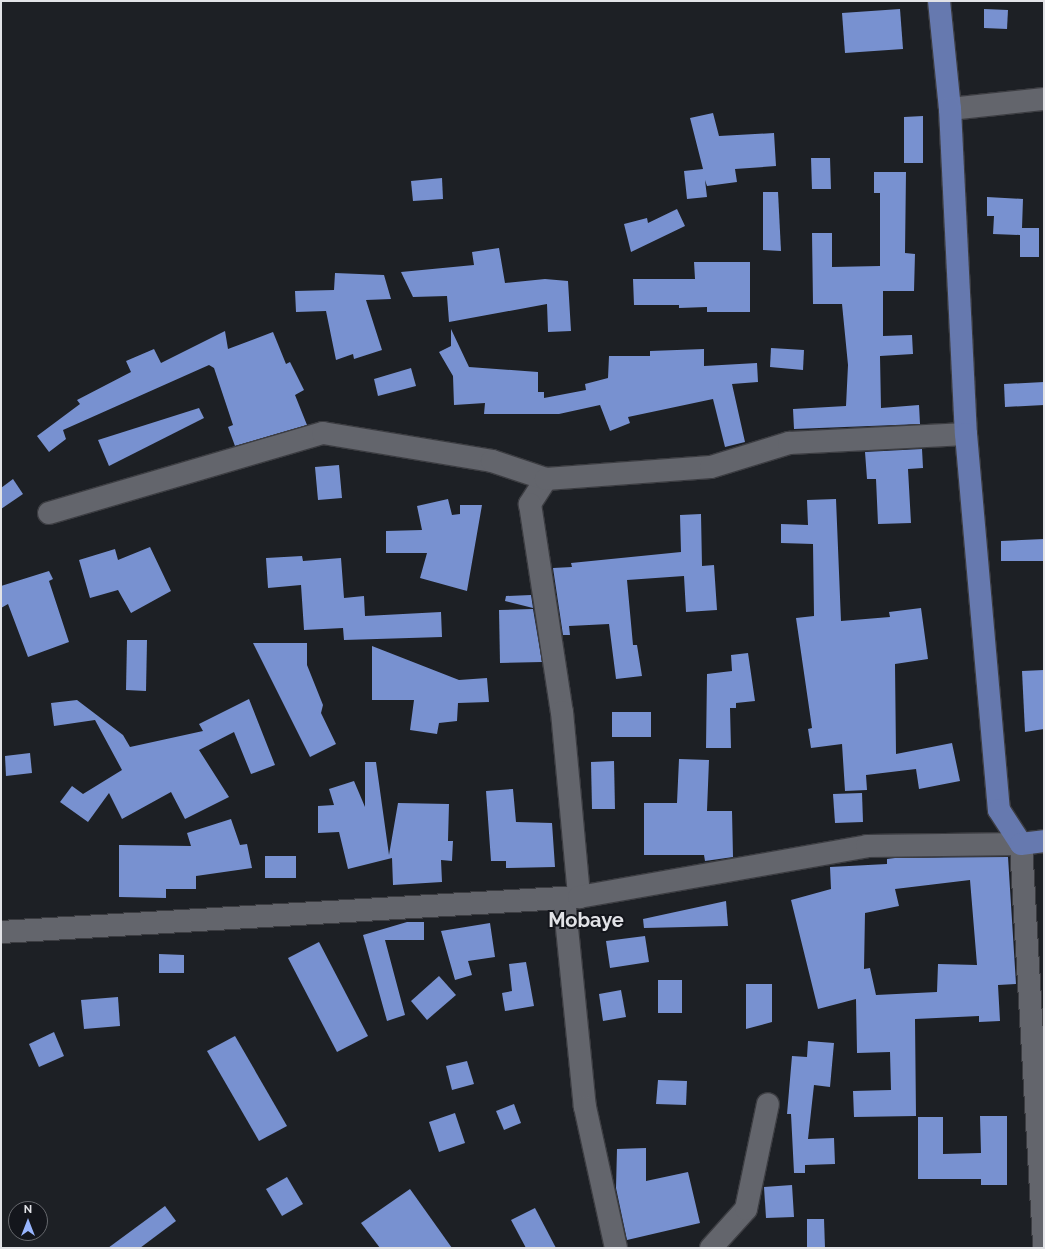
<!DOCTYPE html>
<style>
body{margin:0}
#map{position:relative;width:1045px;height:1249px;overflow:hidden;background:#1d2025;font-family:Raleway,sans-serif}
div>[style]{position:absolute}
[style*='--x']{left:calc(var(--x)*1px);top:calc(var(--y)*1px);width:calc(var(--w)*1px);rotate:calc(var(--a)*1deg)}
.building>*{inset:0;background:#7891d0}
.roads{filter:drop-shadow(1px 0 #3c3d42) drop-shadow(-1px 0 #3c3d42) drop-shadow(0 1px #3c3d42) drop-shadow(0 -1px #3c3d42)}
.minor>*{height:22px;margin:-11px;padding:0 11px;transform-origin:11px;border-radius:11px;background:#63656c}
.major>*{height:22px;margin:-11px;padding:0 11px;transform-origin:11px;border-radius:11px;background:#6679af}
span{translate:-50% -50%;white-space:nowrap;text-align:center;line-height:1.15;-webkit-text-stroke:4px #14161c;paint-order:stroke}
.town-label{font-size:20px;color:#e2e3e7;font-weight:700}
.frame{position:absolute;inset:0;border:2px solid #e2e3e7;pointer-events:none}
.north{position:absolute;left:8px;top:1201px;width:40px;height:40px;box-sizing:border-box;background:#14161c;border:1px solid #66686d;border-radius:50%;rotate:0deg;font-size:11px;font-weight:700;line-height:16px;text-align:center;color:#e2e3e7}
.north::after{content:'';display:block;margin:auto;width:14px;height:18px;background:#98b5fd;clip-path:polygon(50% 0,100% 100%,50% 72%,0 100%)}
</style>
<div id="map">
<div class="building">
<i style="clip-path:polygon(900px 9px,903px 49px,845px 53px,842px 13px)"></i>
<i style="clip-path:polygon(984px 9px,1008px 10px,1007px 29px,984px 28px)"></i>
<i style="clip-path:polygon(713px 113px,719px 136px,774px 133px,776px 166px,735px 169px,737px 182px,707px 186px,705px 180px,707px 197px,687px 199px,684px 171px,703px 169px,690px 118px)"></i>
<i style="clip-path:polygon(923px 116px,923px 163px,904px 163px,904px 117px)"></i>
<i style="clip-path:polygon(811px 158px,830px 158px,831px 189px,812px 189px)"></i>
<i style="clip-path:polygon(874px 172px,906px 172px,905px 253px,915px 254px,914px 291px,883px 291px,883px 336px,912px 335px,913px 354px,880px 356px,881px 408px,919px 405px,920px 424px,794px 429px,793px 409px,846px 406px,848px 365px,842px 304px,813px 304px,812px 233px,832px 233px,832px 267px,880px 266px,880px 193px,874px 193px)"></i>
<i style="clip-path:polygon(442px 178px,443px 199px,413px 201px,411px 181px)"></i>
<i style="clip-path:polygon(763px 192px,778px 192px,781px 251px,763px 250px)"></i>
<i style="clip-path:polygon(987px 197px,1023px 199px,1022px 228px,1039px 228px,1039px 257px,1020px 257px,1020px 235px,993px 234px,994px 216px,987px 216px)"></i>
<i style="clip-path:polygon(677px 209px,685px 226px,631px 252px,624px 224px,647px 218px,648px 223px)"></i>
<i style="clip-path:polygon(499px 248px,505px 283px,545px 279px,568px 281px,571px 331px,548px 332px,547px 304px,449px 322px,447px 296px,413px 297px,401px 272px,474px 265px,472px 252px)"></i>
<i style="clip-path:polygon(694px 262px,750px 262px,750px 312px,707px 312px,707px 307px,679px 308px,679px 305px,634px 305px,633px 279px,695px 279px)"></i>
<i style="clip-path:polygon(335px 273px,384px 275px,391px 299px,366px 300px,382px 350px,354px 359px,353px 354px,336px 360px,326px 311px,296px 312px,295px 291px,334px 290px)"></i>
<i style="clip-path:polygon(451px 329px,469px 367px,538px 372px,538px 392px,544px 392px,544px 398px,586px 390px,585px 384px,608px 378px,609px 356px,650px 356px,650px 351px,704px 349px,704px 366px,757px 363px,758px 382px,732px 384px,745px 442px,725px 447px,713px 399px,628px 417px,630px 423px,610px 431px,600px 405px,559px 414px,484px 414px,485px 403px,454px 405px,453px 376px,439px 352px,451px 346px)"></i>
<i style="clip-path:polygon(225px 331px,228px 349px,273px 332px,286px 364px,290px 362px,304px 390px,295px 395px,307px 425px,235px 446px,228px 427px,233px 425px,214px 368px,209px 365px,63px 430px,66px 439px,49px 452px,37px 436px,80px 404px,77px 400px,131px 372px,126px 361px,154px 349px,161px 363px)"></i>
<i style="clip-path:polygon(771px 348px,804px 350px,803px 370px,770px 367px)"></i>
<i style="clip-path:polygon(411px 368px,416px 386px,378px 396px,374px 379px)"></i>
<i style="clip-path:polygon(1044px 382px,1044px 405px,1005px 407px,1004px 384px)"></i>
<i style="clip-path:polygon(199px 408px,204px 418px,109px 466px,98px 440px)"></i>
<i style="clip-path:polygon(922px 449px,923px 468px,908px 469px,911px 523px,878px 524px,876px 479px,867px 479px,865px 452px)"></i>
<i style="clip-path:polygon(339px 465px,342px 498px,318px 500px,315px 467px)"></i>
<i style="clip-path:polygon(13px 479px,23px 494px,1px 509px,1px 488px)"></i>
<i style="clip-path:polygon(448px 499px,452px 515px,460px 514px,460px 505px,482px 505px,467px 591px,420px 578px,427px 553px,386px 553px,386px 531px,422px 530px,417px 506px)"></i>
<i style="clip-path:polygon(836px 499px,841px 621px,890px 617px,889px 612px,921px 608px,928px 659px,895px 664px,896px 754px,952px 743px,960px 781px,919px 789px,916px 769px,866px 775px,867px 790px,845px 791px,842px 744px,811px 748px,808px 729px,812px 728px,796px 618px,814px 616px,813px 544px,781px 543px,781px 524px,808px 525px,807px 500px)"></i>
<i style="clip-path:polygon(701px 514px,702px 566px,714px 565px,717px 610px,686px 612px,684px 576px,627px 580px,633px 645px,637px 645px,642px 676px,616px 679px,609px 624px,569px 626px,570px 635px,563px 635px,553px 568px,572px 567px,571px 563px,681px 552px,680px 515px)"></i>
<i style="clip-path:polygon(1044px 539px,1044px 561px,1001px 561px,1001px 541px)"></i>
<i style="clip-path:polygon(150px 547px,171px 591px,131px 613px,118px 590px,90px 598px,79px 560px,115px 549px,118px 560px)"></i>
<i style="clip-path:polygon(302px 556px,303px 561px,341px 558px,344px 598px,364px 596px,365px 616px,441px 612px,442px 637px,344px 640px,343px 628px,304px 630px,301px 585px,268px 588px,266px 558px)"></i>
<i style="clip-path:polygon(49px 571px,53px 579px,49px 581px,69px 642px,28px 657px,8px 604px,1px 608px,1px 586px)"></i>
<i style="clip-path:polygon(531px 595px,533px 608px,505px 601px,506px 596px)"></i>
<i style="clip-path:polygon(533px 609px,542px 662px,500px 663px,499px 610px)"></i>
<i style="clip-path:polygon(127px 640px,147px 640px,146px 691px,126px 690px)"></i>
<i style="clip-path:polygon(253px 643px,307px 643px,307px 665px,323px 705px,321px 713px,336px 744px,310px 757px)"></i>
<i style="clip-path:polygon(372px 646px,459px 680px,487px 678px,489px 702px,458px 703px,457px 721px,439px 723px,437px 734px,410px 730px,414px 700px,372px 700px)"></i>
<i style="clip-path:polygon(748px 653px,755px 701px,736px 703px,736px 708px,730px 708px,731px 748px,706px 748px,707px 674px,732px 671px,731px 655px)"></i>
<i style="clip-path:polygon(1044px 670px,1044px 729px,1025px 732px,1022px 671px)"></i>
<i style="clip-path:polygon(249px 699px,275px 765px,251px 774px,234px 732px,199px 750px,229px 797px,185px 819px,171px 792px,122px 819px,109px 793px,88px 822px,60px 802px,72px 786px,83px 794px,122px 770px,95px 720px,54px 726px,51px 703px,77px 700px,123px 735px,130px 747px,203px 731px,199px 724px)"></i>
<i style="clip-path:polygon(612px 712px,651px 712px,651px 737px,612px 737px)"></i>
<i style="clip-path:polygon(30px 753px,32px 773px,6px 776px,5px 756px)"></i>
<i style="clip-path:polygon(679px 759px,709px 760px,707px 811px,732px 811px,733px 857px,705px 861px,704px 855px,644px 855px,644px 803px,677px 803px)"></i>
<i style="clip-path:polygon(614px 761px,615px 809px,592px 809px,591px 762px)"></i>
<i style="clip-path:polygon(365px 762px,376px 762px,389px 855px,398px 803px,449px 804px,448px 841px,453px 841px,452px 861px,441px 860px,442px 882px,393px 885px,392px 858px,348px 869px,339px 832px,318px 833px,318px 806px,334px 805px,329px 789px,354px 781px,365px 807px)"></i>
<i style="clip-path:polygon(513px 789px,516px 822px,552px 823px,555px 867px,506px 868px,506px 861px,491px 861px,486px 791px)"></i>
<i style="clip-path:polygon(862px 793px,863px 822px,835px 823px,833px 794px)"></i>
<i style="clip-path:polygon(231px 819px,240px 845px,247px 844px,252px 868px,196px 876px,196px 889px,166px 889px,166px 898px,119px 897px,119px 845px,191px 846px,187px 833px)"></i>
<i style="clip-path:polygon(265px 856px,296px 856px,296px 878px,265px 878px)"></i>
<i style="clip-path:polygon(evenodd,1008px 857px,1016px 984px,998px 985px,1000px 1021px,979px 1022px,979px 1016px,915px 1019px,916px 1116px,854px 1117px,853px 1091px,891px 1090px,890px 1052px,857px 1053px,856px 999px,818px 1009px,791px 900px,831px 889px,830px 867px,887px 864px,887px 859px,895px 858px,1008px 857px,970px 880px,977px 965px,938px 964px,937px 992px,876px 995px,870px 968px,864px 969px,865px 913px,899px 906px,895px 889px,970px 880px)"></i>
<i style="clip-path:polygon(726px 901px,728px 926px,644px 928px,643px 919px)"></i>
<i style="clip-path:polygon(407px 922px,424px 922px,424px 940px,385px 940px,405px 1015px,387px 1021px,363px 935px)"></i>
<i style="clip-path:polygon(490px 923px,495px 957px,468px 961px,472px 975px,455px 980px,441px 931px)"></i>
<i style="clip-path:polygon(645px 936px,649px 962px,610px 968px,606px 941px)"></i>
<i style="clip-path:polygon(319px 942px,368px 1036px,337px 1052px,288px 958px)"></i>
<i style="clip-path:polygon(159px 954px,184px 955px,184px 973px,159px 973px)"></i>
<i style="clip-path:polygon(526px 962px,534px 1006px,505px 1011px,502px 993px,512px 991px,509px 964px)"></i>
<i style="clip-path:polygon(439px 976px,456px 995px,427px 1020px,411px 1001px)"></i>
<i style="clip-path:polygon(658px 980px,682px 980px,682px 1013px,658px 1013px)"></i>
<i style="clip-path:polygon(746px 984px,772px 984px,772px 1022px,746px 1029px)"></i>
<i style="clip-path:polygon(621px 990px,626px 1017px,603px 1021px,599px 994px)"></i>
<i style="clip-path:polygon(118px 997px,120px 1026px,84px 1029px,81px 1000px)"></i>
<i style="clip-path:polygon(54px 1032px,64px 1056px,39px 1067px,29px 1044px)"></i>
<i style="clip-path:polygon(235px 1036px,287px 1126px,259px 1141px,207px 1051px)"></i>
<i style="clip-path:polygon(808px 1041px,834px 1043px,830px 1087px,814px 1085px,808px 1139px,834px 1138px,835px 1164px,805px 1165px,805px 1173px,794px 1173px,791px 1114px,787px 1114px,792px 1056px,807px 1057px)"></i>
<i style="clip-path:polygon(467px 1061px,474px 1084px,452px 1090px,446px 1066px)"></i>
<i style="clip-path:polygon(658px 1080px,687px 1081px,686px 1105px,656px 1104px)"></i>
<i style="clip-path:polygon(514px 1104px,521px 1123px,504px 1130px,496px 1111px)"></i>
<i style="clip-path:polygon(455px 1113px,465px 1143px,439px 1152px,429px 1122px)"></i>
<i style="clip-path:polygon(980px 1116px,1007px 1116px,1007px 1185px,981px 1185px,981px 1179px,918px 1179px,918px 1117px,943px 1117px,943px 1154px,981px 1153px)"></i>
<i style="clip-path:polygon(646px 1148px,646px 1181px,688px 1172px,700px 1223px,627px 1240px,616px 1188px,617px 1149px)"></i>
<i style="clip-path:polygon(287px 1177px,303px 1204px,282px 1216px,266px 1189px)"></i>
<i style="clip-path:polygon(792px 1185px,794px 1217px,766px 1218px,764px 1187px)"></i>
<i style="clip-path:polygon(410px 1189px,452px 1248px,380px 1248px,361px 1223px)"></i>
<i style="clip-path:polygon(165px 1206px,176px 1221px,140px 1248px,108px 1248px)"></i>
<i style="clip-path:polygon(535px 1208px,556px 1248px,526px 1248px,511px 1220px)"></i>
<i style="clip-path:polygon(807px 1219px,824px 1219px,825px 1248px,807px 1248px)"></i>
</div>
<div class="roads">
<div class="minor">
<i style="--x:950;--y:109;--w:95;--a:-6.1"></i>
<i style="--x:546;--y:479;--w:30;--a:123"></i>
<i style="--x:530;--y:504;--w:210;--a:81.3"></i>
<i style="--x:562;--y:712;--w:186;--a:84.7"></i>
<i style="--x:49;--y:513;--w:285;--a:-16.3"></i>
<i style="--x:323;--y:433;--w:171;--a:9.4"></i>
<i style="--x:492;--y:461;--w:57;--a:18.4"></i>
<i style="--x:546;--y:479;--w:165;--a:-4.2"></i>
<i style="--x:711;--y:467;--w:82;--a:-17.1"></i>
<i style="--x:789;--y:443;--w:177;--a:-2.9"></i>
<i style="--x:564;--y:898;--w:210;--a:84.3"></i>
<i style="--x:585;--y:1107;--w:144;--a:77.6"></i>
<i style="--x:1;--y:932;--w:579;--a:-3.47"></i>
<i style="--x:579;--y:897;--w:292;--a:-10"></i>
<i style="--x:867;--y:846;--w:154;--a:-0.7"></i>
<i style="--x:1021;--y:844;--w:405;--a:86.7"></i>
<i style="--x:711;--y:1248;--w:52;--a:-48.1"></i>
<i style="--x:746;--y:1209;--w:107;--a:-78.2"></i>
</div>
<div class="major">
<i style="--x:939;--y:1;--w:109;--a:84.2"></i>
<i style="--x:950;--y:109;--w:325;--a:87.2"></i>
<i style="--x:966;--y:434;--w:377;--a:85"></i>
<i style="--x:999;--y:810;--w:40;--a:57.1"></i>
<i style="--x:1021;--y:844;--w:23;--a:-7"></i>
</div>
</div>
<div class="town-label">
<span style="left:586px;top:920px">Mobaye</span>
</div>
<div class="frame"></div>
<div class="north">N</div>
</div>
